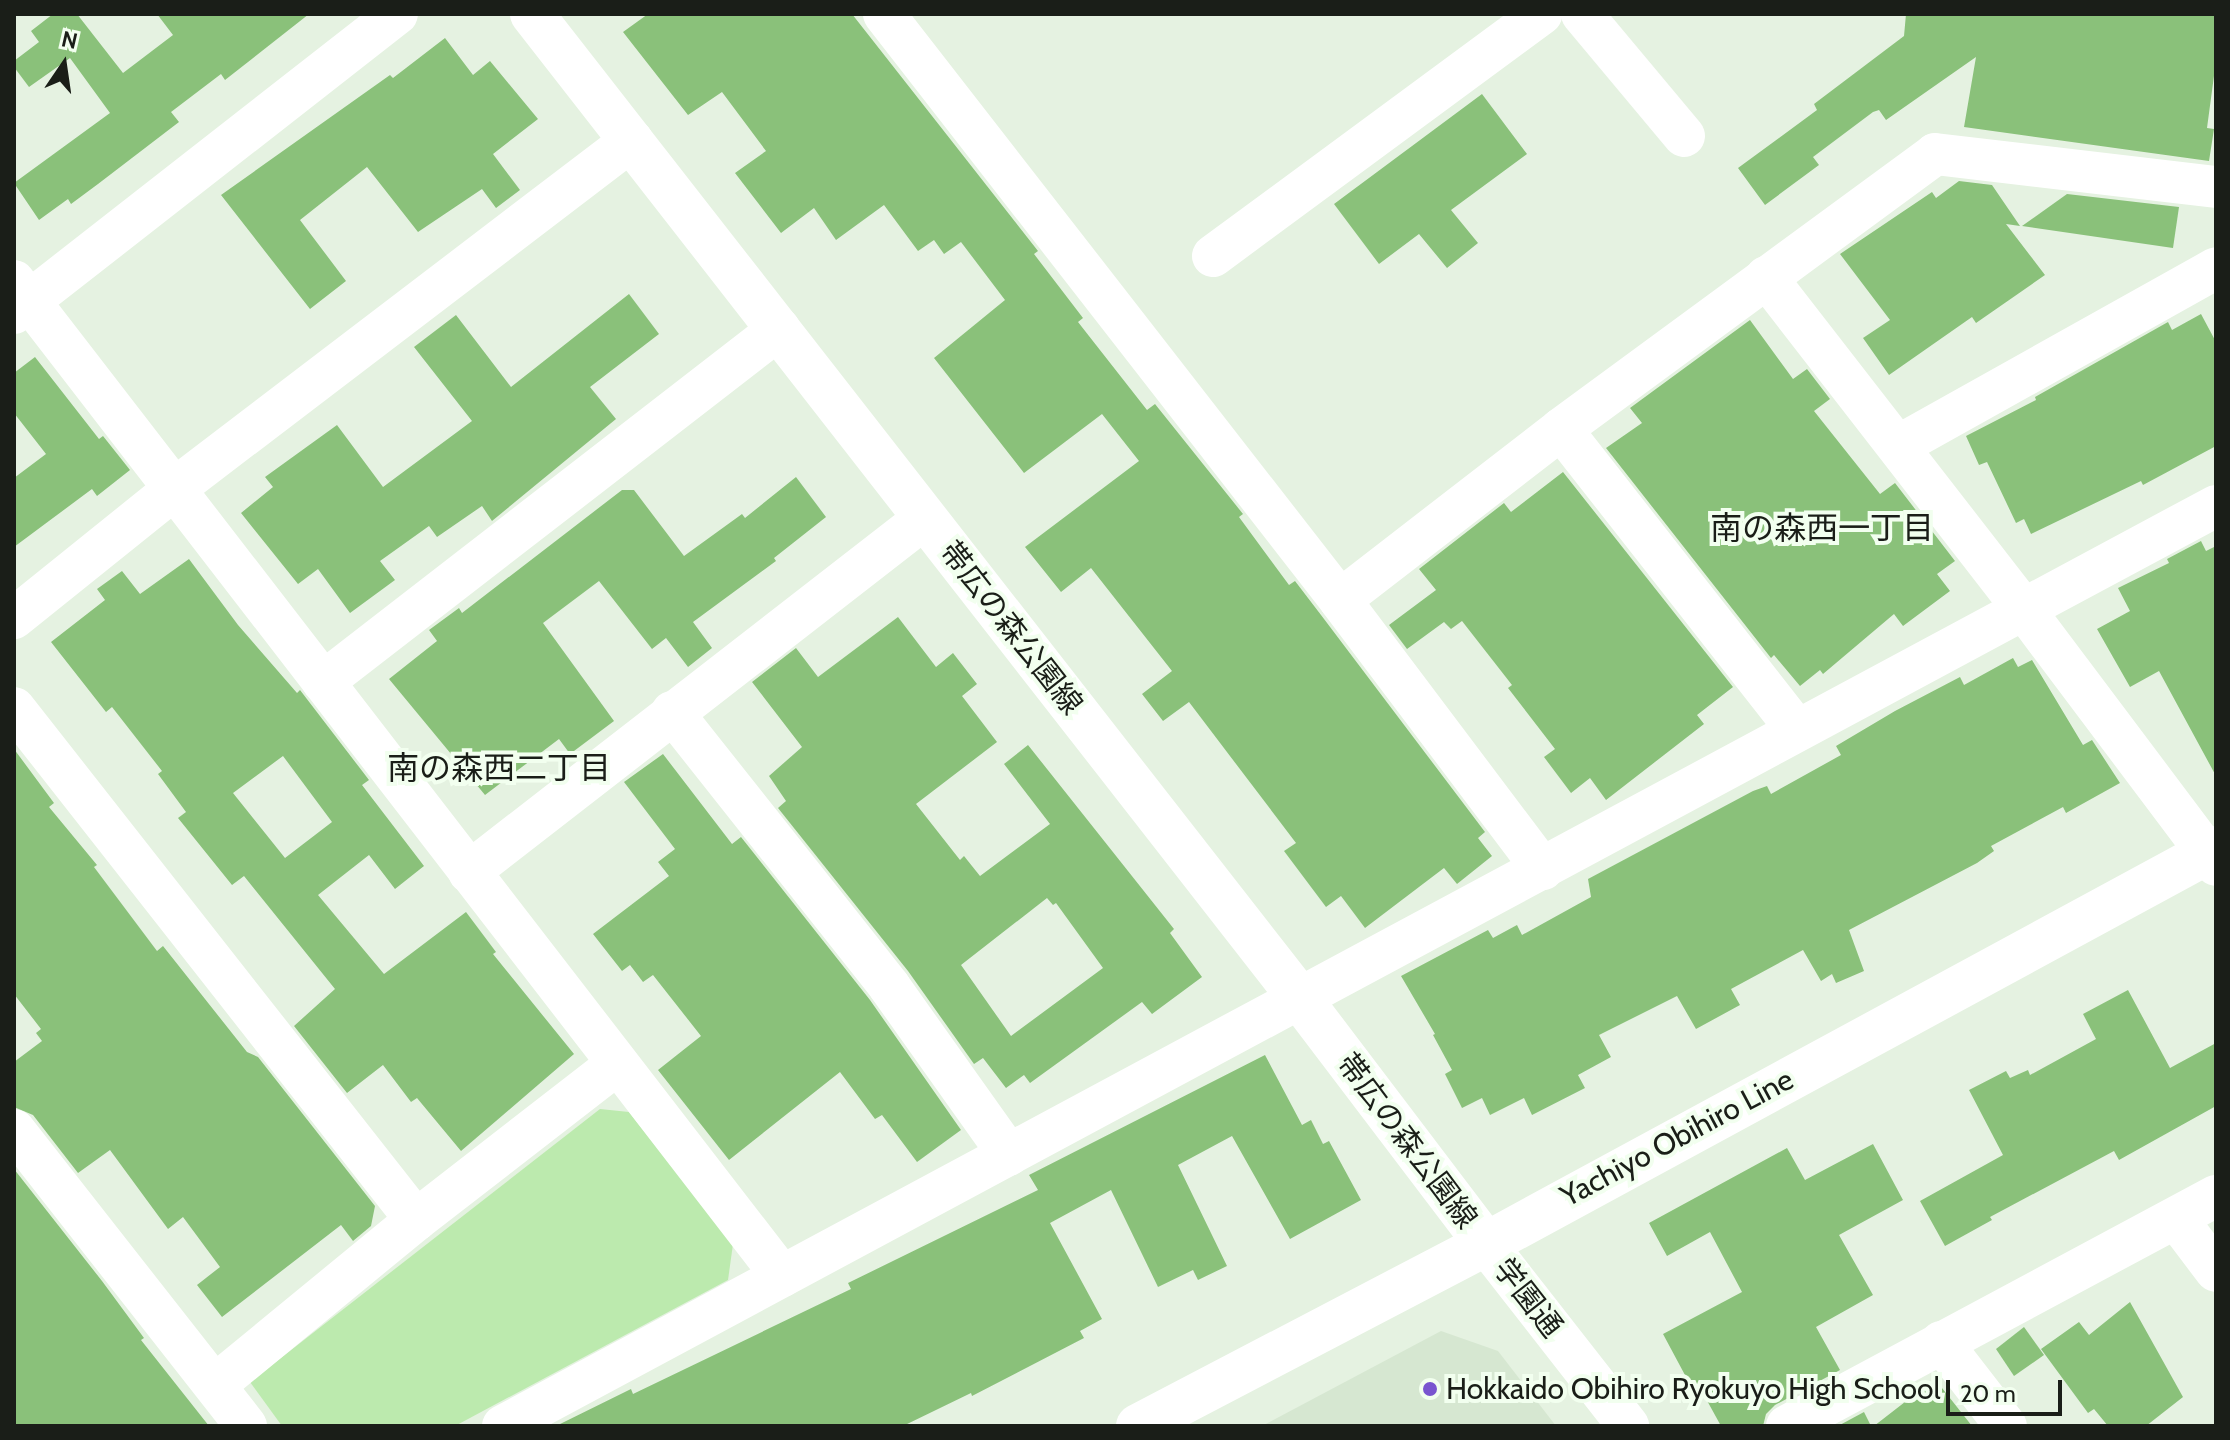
<!DOCTYPE html>
<meta charset="utf-8">
<style>
body{margin:0}
#map{position:relative;width:2230px;height:1440px;overflow:hidden;background:#e5f2e1;font-family:Cabin,"Noto Sans JP",sans-serif}
div>[style]{position:absolute}
[style*='--x']{left:calc(var(--x)*1px);top:calc(var(--y)*1px);width:calc(var(--w)*1px);rotate:calc(var(--a)*1deg)}
.built>*{inset:0;background:#d6e7d1}
.green>*{inset:0;background:#bceaae}
.building>*{inset:0;background:#8ac17a}
.minor>*{height:42px;margin:-21px;padding:0 21px;transform-origin:21px;border-radius:21px;background:#fff}
.major>*{height:44px;margin:-22px;padding:0 22px;transform-origin:22px;border-radius:22px;background:#fff}
.dots>*{width:22px;height:22px;translate:-50% -50%;box-sizing:border-box;border:4px solid #f2ffef;border-radius:50%}
span{translate:-50% -50%;white-space:nowrap;text-align:center;line-height:1.15;-webkit-text-stroke:8px #f2ffef;paint-order:stroke}
.street-label{font-size:30px;color:#1a1e18}
.poi-label{font-size:30px;color:#1a1e18}
.left{translate:0 -50%;text-align:left}
.neighbourhood-label{font-size:32px;color:#1a1e18}
.frame{position:absolute;inset:0;border:16px solid #1a1e18;pointer-events:none}
.north{position:absolute;left:24px;top:24px;width:80px;height:80px;-webkit-text-stroke:6px #f2ffef;paint-order:stroke;rotate:13deg;font-size:22px;font-weight:700;line-height:32px;text-align:center;color:#1a1e18}
.north::after{content:'';display:block;margin:auto;width:28px;height:36px;background:#1a1e18;clip-path:polygon(50% 0,100% 100%,50% 72%,0 100%)}
.scale{position:absolute;left:1946px;top:1380px;width:116px;height:36px;box-sizing:border-box;border:4px solid #1a1e18;border-top:0;padding-left:10px;font-size:24px;line-height:28px;white-space:nowrap;color:#1a1e18;-webkit-text-stroke:6px #f2ffef;paint-order:stroke}
</style>
<div id="map">
<div class="built">
<i style="clip-path:polygon(1441px 1331px,1498px 1351px,1556px 1426px,1262px 1426px)"></i>
</div>
<div class="green">
<i style="clip-path:polygon(600px 1109px,629px 1112px,733px 1244px,728px 1280px,455px 1426px,282px 1426px,250px 1382px)"></i>
</div>
<div class="building">
<i style="clip-path:polygon(53px 14px,77px 14px,123px 73px,173px 35px,157px 14px,309px 14px,225px 80px,221px 74px,171px 112px,179px 122px,98px 184px,71px 204px,68px 199px,39px 220px,14px 183px,110px 113px,70px 58px,29px 87px,14px 67px,14px 61px,39px 42px,31px 31px)"></i>
<i style="clip-path:polygon(648px 14px,852px 14px,1038px 251px,1034px 254px,1083px 318px,1078px 322px,1147px 410px,1155px 404px,1243px 514px,1239px 517px,1289px 585px,1295px 581px,1321px 615px,1485px 832px,1478px 838px,1492px 856px,1457px 884px,1444px 868px,1365px 928px,1341px 896px,1326px 907px,1284px 851px,1296px 843px,1189px 702px,1163px 721px,1142px 694px,1172px 671px,1091px 568px,1061px 592px,1025px 547px,1139px 461px,1102px 414px,1024px 473px,934px 358px,1005px 300px,961px 242px,944px 254px,934px 240px,918px 251px,884px 205px,836px 240px,814px 208px,781px 233px,735px 173px,766px 151px,722px 92px,688px 115px,623px 32px)"></i>
<i style="clip-path:polygon(1906px 14px,2216px 14px,2216px 61px,2207px 128px,2214px 129px,2209px 161px,1964px 127px,1976px 57px,1886px 120px,1879px 110px,1873px 112px,1813px 157px,1819px 165px,1765px 205px,1738px 168px,1817px 110px,1814px 104px,1904px 36px)"></i>
<i style="clip-path:polygon(445px 38px,473px 75px,490px 61px,538px 119px,493px 154px,520px 190px,496px 208px,482px 189px,418px 232px,367px 167px,300px 220px,346px 281px,310px 309px,221px 195px,390px 75px,393px 78px)"></i>
<i style="clip-path:polygon(1482px 94px,1527px 154px,1451px 210px,1478px 243px,1447px 268px,1419px 234px,1379px 264px,1334px 204px)"></i>
<i style="clip-path:polygon(1959px 181px,1992px 185px,2020px 226px,2006px 224px,2045px 275px,1976px 323px,1972px 317px,1889px 375px,1863px 338px,1890px 320px,1840px 254px,1932px 192px,1936px 198px)"></i>
<i style="clip-path:polygon(2067px 194px,2179px 207px,2173px 248px,2022px 226px)"></i>
<i style="clip-path:polygon(629px 294px,659px 334px,590px 387px,616px 419px,492px 521px,482px 506px,437px 537px,429px 526px,380px 561px,395px 580px,350px 613px,318px 569px,298px 584px,241px 513px,273px 487px,265px 477px,337px 425px,383px 487px,472px 421px,414px 347px,456px 315px,511px 387px)"></i>
<i style="clip-path:polygon(2201px 314px,2216px 342px,2216px 446px,2143px 485px,2141px 481px,2031px 534px,2024px 519px,2016px 523px,1987px 462px,1979px 465px,1966px 436px,2036px 400px,2035px 397px,2168px 322px,2172px 330px)"></i>
<i style="clip-path:polygon(1750px 320px,1793px 379px,1807px 369px,1830px 399px,1814px 411px,1880px 494px,1895px 483px,1955px 561px,1937px 574px,1950px 591px,1903px 626px,1894px 614px,1823px 674px,1820px 670px,1800px 686px,1774px 655px,1771px 658px,1606px 448px,1642px 423px,1630px 408px)"></i>
<i style="clip-path:polygon(35px 357px,99px 439px,103px 436px,130px 470px,97px 496px,92px 489px,14px 547px,14px 478px,46px 454px,14px 413px,14px 373px)"></i>
<i style="clip-path:polygon(1563px 472px,1733px 687px,1697px 715px,1704px 724px,1606px 800px,1590px 778px,1571px 793px,1544px 757px,1555px 749px,1508px 688px,1512px 685px,1462px 621px,1451px 629px,1444px 622px,1407px 649px,1389px 625px,1436px 590px,1419px 569px,1504px 503px,1511px 512px)"></i>
<i style="clip-path:polygon(796px 477px,826px 517px,774px 558px,776px 561px,693px 622px,712px 648px,688px 667px,666px 638px,652px 649px,599px 581px,543px 623px,614px 721px,570px 754px,559px 739px,485px 795px,389px 679px,437px 641px,429px 630px,459px 608px,462px 613px,622px 490px,634px 490px,684px 556px,742px 514px,745px 518px)"></i>
<i style="clip-path:polygon(2201px 541px,2206px 551px,2216px 546px,2216px 776px,2159px 671px,2130px 687px,2097px 629px,2130px 611px,2118px 588px,2169px 563px,2167px 559px)"></i>
<i style="clip-path:polygon(evenodd,189px 559px,238px 625px,297px 693px,300px 690px,369px 780px,362px 785px,424px 866px,395px 889px,369px 855px,318px 895px,384px 974px,466px 912px,496px 952px,493px 954px,574px 1054px,461px 1151px,417px 1098px,411px 1102px,383px 1065px,347px 1093px,294px 1026px,335px 989px,244px 876px,232px 885px,178px 818px,186px 812px,158px 774px,162px 771px,112px 707px,106px 712px,51px 642px,105px 600px,97px 589px,122px 571px,140px 594px,189px 559px,283px 756px,332px 822px,285px 858px,233px 793px,283px 756px)"></i>
<i style="clip-path:polygon(evenodd,898px 617px,936px 667px,953px 653px,977px 684px,962px 696px,997px 742px,916px 804px,960px 860px,964px 856px,980px 876px,1050px 824px,1004px 764px,1028px 745px,1174px 929px,1170px 933px,1202px 977px,1152px 1014px,1142px 1002px,1030px 1083px,1024px 1075px,1006px 1088px,983px 1058px,974px 1064px,908px 971px,778px 808px,786px 801px,769px 776px,802px 747px,752px 682px,796px 648px,818px 677px,898px 617px,1047px 898px,1053px 905px,1056px 903px,1103px 968px,1011px 1036px,961px 965px,1047px 898px)"></i>
<i style="clip-path:polygon(2013px 658px,2018px 667px,2032px 660px,2083px 745px,2092px 740px,2120px 783px,2066px 813px,2063px 807px,1991px 846px,1994px 851px,1977px 863px,1849px 930px,1864px 971px,1836px 983px,1832px 974px,1821px 981px,1803px 950px,1731px 989px,1740px 1005px,1696px 1029px,1677px 996px,1599px 1035px,1611px 1057px,1578px 1075px,1585px 1088px,1532px 1115px,1524px 1098px,1490px 1115px,1482px 1098px,1462px 1108px,1445px 1074px,1452px 1070px,1433px 1035px,1435px 1034px,1401px 976px,1488px 930px,1493px 938px,1517px 925px,1522px 935px,1591px 897px,1588px 879px,1753px 791px,1767px 786px,1771px 794px,1841px 755px,1836px 746px,1895px 711px,1960px 677px,1964px 685px)"></i>
<i style="clip-path:polygon(14px 749px,54px 803px,49px 807px,97px 865px,94px 867px,157px 951px,163px 946px,247px 1052px,258px 1057px,375px 1206px,371px 1226px,353px 1241px,341px 1225px,222px 1317px,197px 1285px,220px 1267px,183px 1217px,168px 1229px,110px 1150px,78px 1173px,33px 1115px,14px 1107px,14px 1062px,42px 1041px,36px 1033px,41px 1029px,14px 994px)"></i>
<i style="clip-path:polygon(663px 754px,732px 844px,741px 837px,870px 1000px,961px 1130px,917px 1162px,882px 1115px,875px 1119px,840px 1072px,729px 1160px,658px 1070px,701px 1036px,653px 975px,643px 982px,630px 965px,622px 971px,593px 934px,669px 876px,658px 862px,675px 849px,624px 782px)"></i>
<i style="clip-path:polygon(2128px 990px,2170px 1068px,2216px 1043px,2216px 1106px,2119px 1160px,2114px 1151px,1990px 1217px,1992px 1220px,1945px 1246px,1920px 1201px,2003px 1155px,1969px 1090px,2006px 1071px,2010px 1078px,2028px 1070px,2030px 1075px,2096px 1039px,2083px 1014px)"></i>
<i style="clip-path:polygon(1265px 1055px,1302px 1125px,1311px 1120px,1323px 1144px,1329px 1141px,1361px 1200px,1290px 1239px,1232px 1136px,1178px 1165px,1227px 1266px,1198px 1280px,1193px 1270px,1158px 1287px,1111px 1190px,1050px 1223px,1102px 1319px,1080px 1331px,1084px 1338px,972px 1396px,971px 1393px,903px 1426px,556px 1426px,631px 1389px,633px 1394px,851px 1289px,848px 1283px,1038px 1190px,1029px 1175px)"></i>
<i style="clip-path:polygon(1873px 1144px,1903px 1200px,1839px 1235px,1873px 1295px,1816px 1327px,1840px 1370px,1775px 1405px,1766px 1414px,1763px 1426px,1721px 1426px,1699px 1386px,1693px 1390px,1663px 1334px,1742px 1292px,1710px 1232px,1667px 1256px,1649px 1223px,1787px 1148px,1805px 1180px)"></i>
<i style="clip-path:polygon(14px 1169px,102px 1281px,144px 1338px,141px 1340px,209px 1426px,14px 1426px)"></i>
<i style="clip-path:polygon(2130px 1302px,2183px 1397px,2146px 1426px,2108px 1426px,2094px 1409px,2088px 1413px,2041px 1349px,2079px 1322px,2089px 1335px)"></i>
<i style="clip-path:polygon(2024px 1327px,2044px 1355px,2014px 1376px,1996px 1349px)"></i>
<i style="clip-path:polygon(1923px 1388px,1930px 1397px,1942px 1388px,1972px 1426px,1874px 1426px)"></i>
<i style="clip-path:polygon(1864px 1412px,1871px 1426px,1838px 1426px)"></i>
</div>
<div class="minor">
<i style="--x:884;--y:14;--w:743;--a:52.11"></i>
<i style="--x:1340;--y:600;--w:337;--a:53"></i>
<i style="--x:1582;--y:14;--w:159;--a:50.1"></i>
<i style="--x:1213;--y:256;--w:408;--a:-36.4"></i>
<i style="--x:1766;--y:277;--w:419;--a:52.2"></i>
<i style="--x:2023;--y:608;--w:321;--a:53.1"></i>
<i style="--x:14;--y:281;--w:1257;--a:52.34"></i>
<i style="--x:14;--y:313;--w:486;--a:-38"></i>
<i style="--x:1561;--y:429;--w:382;--a:51.9"></i>
<i style="--x:1898;--y:446;--w:364;--a:-29.2"></i>
<i style="--x:1340;--y:600;--w:279;--a:-37.7"></i>
<i style="--x:1561;--y:429;--w:464;--a:-36.3"></i>
<i style="--x:1935;--y:154;--w:283;--a:6.7"></i>
<i style="--x:14;--y:618;--w:204;--a:-38.8"></i>
<i style="--x:173;--y:490;--w:577;--a:-37.33"></i>
<i style="--x:323;--y:682;--w:577;--a:-37.74"></i>
<i style="--x:14;--y:708;--w:651;--a:51.86"></i>
<i style="--x:672;--y:712;--w:350;--a:51.6"></i>
<i style="--x:889;--y:986;--w:207;--a:54.6"></i>
<i style="--x:469;--y:872;--w:577;--a:-37.82"></i>
<i style="--x:14;--y:1130;--w:376;--a:51.9"></i>
<i style="--x:2176;--y:1218;--w:66;--a:53"></i>
<i style="--x:1486;--y:1244;--w:231;--a:52"></i>
<i style="--x:1941;--y:1342;--w:106;--a:52.3"></i>
<i style="--x:215;--y:1385;--w:260;--a:-39.4"></i>
<i style="--x:416;--y:1220;--w:254;--a:-37.8"></i>
<i style="--x:503;--y:1426;--w:1944;--a:-28.24"></i>
<i style="--x:1787;--y:1426;--w:487;--a:-28.2"></i>
</div>
<div class="major">
<i style="--x:532;--y:14;--w:1245;--a:52.04"></i>
<i style="--x:1298;--y:996;--w:311;--a:52.8"></i>
<i style="--x:1138;--y:1426;--w:393;--a:-27.6"></i>
<i style="--x:1486;--y:1244;--w:830;--a:-28.48"></i>
</div>
<div class="dots">
<i style="left:1430px;top:1389px;background:#7955cf"></i>
</div>
<div class="street-label">
<span style="left:1011px;top:628px;rotate:52deg">帯広の森公園線</span>
<span style="left:1677px;top:1138px;rotate:-28deg">Yachiyo Obihiro Line</span>
<span style="left:1407px;top:1141px;rotate:53deg">帯広の森公園線</span>
<span style="left:1528px;top:1298px;rotate:52deg">学園通</span>
</div>
<div class="poi-label">
<span class="left" style="left:1446px;top:1389px">Hokkaido Obihiro Ryokuyo High School</span>
</div>
<div class="neighbourhood-label">
<span style="left:1822px;top:528px">南の森西一丁目</span>
<span style="left:499px;top:768px">南の森西二丁目</span>
</div>
<div class="frame"></div>
<div class="north">N</div>
<div class="scale">20 m</div>
</div>
